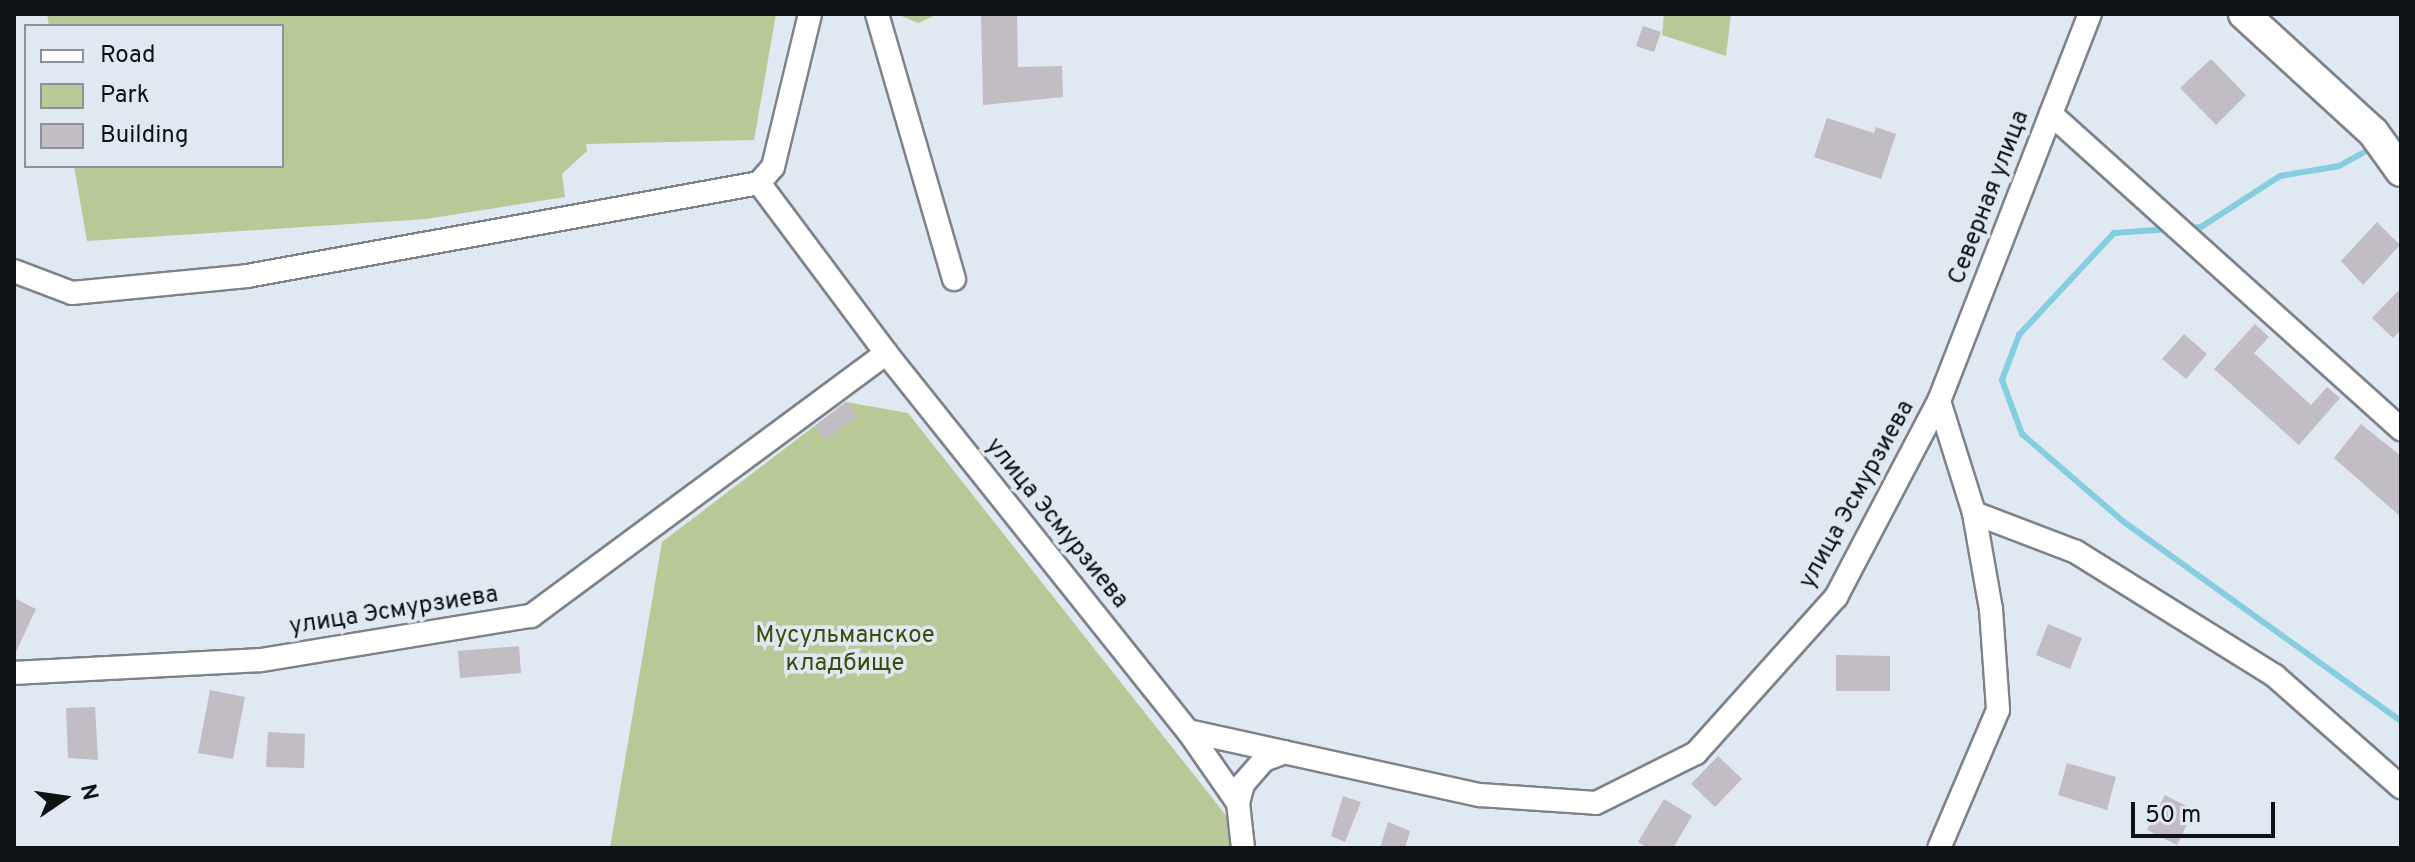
<!DOCTYPE html>
<meta charset="utf-8">
<style>
body{margin:0}
#map{position:relative;width:2415px;height:862px;overflow:hidden;background:#e0e8f1;font-family:Overpass,sans-serif}
div>[style]{position:absolute}
[style*='--x']{left:calc(var(--x)*1px);top:calc(var(--y)*1px);width:calc(var(--w)*1px);rotate:calc(var(--a)*1deg)}
.green>*{inset:0;background:#b9c897}
.stream>*{height:6px;margin:-3px;padding:0 3px;transform-origin:3px;border-radius:3px;background:#85cee1}
.building>*{inset:0;background:#c2bcc5}
.roads{filter:drop-shadow(2px 0 #7c838b) drop-shadow(-2px 0 #7c838b) drop-shadow(0 2px #7c838b) drop-shadow(0 -2px #7c838b)}
.street>*{height:22px;margin:-11px;padding:0 11px;transform-origin:11px;border-radius:11px;background:#fff}
.secondary>*{height:30px;margin:-15px;padding:0 15px;transform-origin:15px;border-radius:15px;background:#fff}
span{translate:-50% -50%;white-space:nowrap;text-align:center;line-height:1.15;-webkit-text-stroke:7px #e0e8f1;paint-order:stroke}
.street-label{font-size:24px;color:#0f1215}
.park-label{font-size:24px;color:#3c4a0a}
.frame{position:absolute;inset:0;border:16px solid #0f1215;pointer-events:none}
.legend{position:absolute;left:24px;top:24px;width:260px;height:144px;box-sizing:border-box;background:#e0e8f1;border:2px solid #8c9299;margin:0;padding:10px 14px;list-style:none;font-size:24px;color:#0f1215}
.legend li{display:flex;align-items:center;gap:16px;height:40px}
.legend b{width:40px;border:2px solid #8c9299}
.north{position:absolute;left:24px;top:758px;width:80px;height:80px;-webkit-text-stroke:6px #e0e8f1;paint-order:stroke;rotate:77deg;font-size:22px;font-weight:700;line-height:32px;text-align:center;color:#0f1215}
.north::after{content:'';display:block;margin:auto;width:28px;height:36px;background:#0f1215;clip-path:polygon(50% 0,100% 100%,50% 72%,0 100%)}
.scale{position:absolute;left:2131px;top:802px;width:144px;height:36px;box-sizing:border-box;border:4px solid #0f1215;border-top:0;padding-left:10px;font-size:24px;line-height:28px;white-space:nowrap;color:#0f1215;-webkit-text-stroke:6px #e0e8f1;paint-order:stroke}
</style>
<div id="map">
<div class="green">
<i style="clip-path:polygon(47px 14px,776px 14px,754px 140px,586px 144px,587px 151px,562px 174px,565px 197px,426px 219px,87px 241px,74px 166px,282px 166px,282px 26px,49px 26px)"></i>
<i style="clip-path:polygon(897px 14px,938px 14px,918px 23px)"></i>
<i style="clip-path:polygon(1664px 14px,1731px 14px,1726px 56px,1662px 35px)"></i>
<i style="clip-path:polygon(846px 402px,908px 413px,1232px 823px,1231px 848px,610px 848px,662px 542px)"></i>
</div>
<div class="stream">
<i style="--x:2189;--y:228;--w:12;--a:-5"></i>
<i style="--x:2201;--y:227;--w:94;--a:-32.8"></i>
<i style="--x:2280;--y:176;--w:60;--a:-9.6"></i>
<i style="--x:2339;--y:166;--w:39;--a:-29"></i>
<i style="--x:2170;--y:229;--w:56;--a:175.9"></i>
<i style="--x:2114;--y:233;--w:139;--a:133"></i>
<i style="--x:2019;--y:335;--w:48;--a:110.7"></i>
<i style="--x:2002;--y:380;--w:58;--a:69.7"></i>
<i style="--x:2022;--y:434;--w:135;--a:40.8"></i>
<i style="--x:2124;--y:522;--w:341;--a:35.7"></i>
</div>
<div class="building">
<i style="clip-path:polygon(981px 14px,1017px 14px,1018px 67px,1062px 66px,1063px 97px,983px 105px)"></i>
<i style="clip-path:polygon(1643px 26px,1661px 32px,1654px 52px,1636px 46px)"></i>
<i style="clip-path:polygon(2211px 59px,2246px 95px,2216px 125px,2180px 88px)"></i>
<i style="clip-path:polygon(1827px 118px,1874px 133px,1876px 127px,1896px 134px,1881px 179px,1814px 157px)"></i>
<i style="clip-path:polygon(2377px 222px,2400px 245px,2363px 285px,2341px 261px)"></i>
<i style="clip-path:polygon(2401px 288px,2401px 330px,2393px 338px,2372px 318px)"></i>
<i style="clip-path:polygon(2255px 324px,2269px 337px,2254px 353px,2311px 405px,2327px 387px,2340px 398px,2299px 445px,2214px 369px)"></i>
<i style="clip-path:polygon(2184px 334px,2207px 354px,2186px 379px,2162px 359px)"></i>
<i style="clip-path:polygon(846px 402px,857px 416px,826px 440px,815px 426px)"></i>
<i style="clip-path:polygon(2361px 424px,2401px 456px,2401px 517px,2334px 458px)"></i>
<i style="clip-path:polygon(14px 598px,36px 609px,14px 656px)"></i>
<i style="clip-path:polygon(2048px 624px,2082px 638px,2070px 669px,2036px 655px)"></i>
<i style="clip-path:polygon(519px 646px,521px 673px,460px 678px,458px 651px)"></i>
<i style="clip-path:polygon(1836px 655px,1890px 656px,1890px 691px,1836px 691px)"></i>
<i style="clip-path:polygon(210px 690px,245px 697px,233px 759px,198px 753px)"></i>
<i style="clip-path:polygon(95px 707px,98px 760px,68px 758px,66px 708px)"></i>
<i style="clip-path:polygon(268px 732px,305px 734px,304px 768px,266px 767px)"></i>
<i style="clip-path:polygon(1718px 756px,1742px 779px,1715px 807px,1691px 784px)"></i>
<i style="clip-path:polygon(2067px 763px,2116px 777px,2107px 810px,2058px 795px)"></i>
<i style="clip-path:polygon(2165px 795px,2194px 810px,2177px 845px,2147px 830px)"></i>
<i style="clip-path:polygon(1343px 796px,1361px 802px,1345px 842px,1331px 836px)"></i>
<i style="clip-path:polygon(1664px 799px,1692px 816px,1673px 848px,1647px 848px,1638px 842px)"></i>
<i style="clip-path:polygon(1388px 822px,1410px 831px,1405px 848px,1380px 848px)"></i>
</div>
<div class="roads">
<div class="street">
<i style="--x:877;--y:14;--w:276;--a:73.8"></i>
<i style="--x:2051;--y:114;--w:471;--a:42"></i>
<i style="--x:759;--y:183;--w:212;--a:53.2"></i>
<i style="--x:886;--y:353;--w:484;--a:51.4"></i>
<i style="--x:1188;--y:731;--w:299;--a:12.4"></i>
<i style="--x:1480;--y:795;--w:116;--a:3.9"></i>
<i style="--x:1596;--y:803;--w:112;--a:-26.6"></i>
<i style="--x:1696;--y:753;--w:210;--a:-48.1"></i>
<i style="--x:1836;--y:597;--w:221;--a:-62.3"></i>
<i style="--x:1939;--y:401;--w:415;--a:-68.7"></i>
<i style="--x:14;--y:271;--w:62;--a:20.8"></i>
<i style="--x:72;--y:293;--w:176;--a:-5.5"></i>
<i style="--x:247;--y:276;--w:520;--a:-10.29"></i>
<i style="--x:759;--y:183;--w:21;--a:-49"></i>
<i style="--x:773;--y:167;--w:157;--a:-76.4"></i>
<i style="--x:1939;--y:401;--w:117;--a:72.6"></i>
<i style="--x:1974;--y:513;--w:97;--a:80"></i>
<i style="--x:1991;--y:609;--w:101;--a:86"></i>
<i style="--x:1998;--y:710;--w:150;--a:113.1"></i>
<i style="--x:1974;--y:513;--w:109;--a:20.9"></i>
<i style="--x:2076;--y:552;--w:234;--a:31.9"></i>
<i style="--x:2275;--y:676;--w:168;--a:41.4"></i>
<i style="--x:14;--y:673;--w:247;--a:-3"></i>
<i style="--x:261;--y:660;--w:274;--a:-9.3"></i>
<i style="--x:531;--y:616;--w:442;--a:-36.5"></i>
<i style="--x:1188;--y:731;--w:88;--a:55.2"></i>
<i style="--x:1243;--y:848;--w:45;--a:-96.3"></i>
<i style="--x:1238;--y:803;--w:20;--a:-75"></i>
<i style="--x:1243;--y:784;--w:32;--a:-49"></i>
<i style="--x:1264;--y:760;--w:22;--a:-21"></i>
</div>
<div class="secondary">
<i style="--x:2244;--y:14;--w:175;--a:42.5"></i>
<i style="--x:2373;--y:132;--w:48;--a:54.3"></i>
</div>
</div>
<div class="street-label">
<span style="left:1990px;top:198px;rotate:-69deg">Северная улица</span>
<span style="left:1858px;top:495px;rotate:-61deg">улица Эсмурзиева</span>
<span style="left:1056px;top:524px;rotate:51deg">улица Эсмурзиева</span>
<span style="left:394px;top:612px;rotate:-9deg">улица Эсмурзиева</span>
</div>
<div class="park-label">
<span style="left:845px;top:651px">Мусульманское<br>кладбище</span>
</div>
<div class="frame"></div>
<ul class="legend">
<li><b style="height:10px;background:#fff"></b>Road</li>
<li><b style="height:22px;background:#b9c897"></b>Park</li>
<li><b style="height:22px;background:#c2bcc5"></b>Building</li>
</ul>
<div class="north">N</div>
<div class="scale">50 m</div>
</div>
